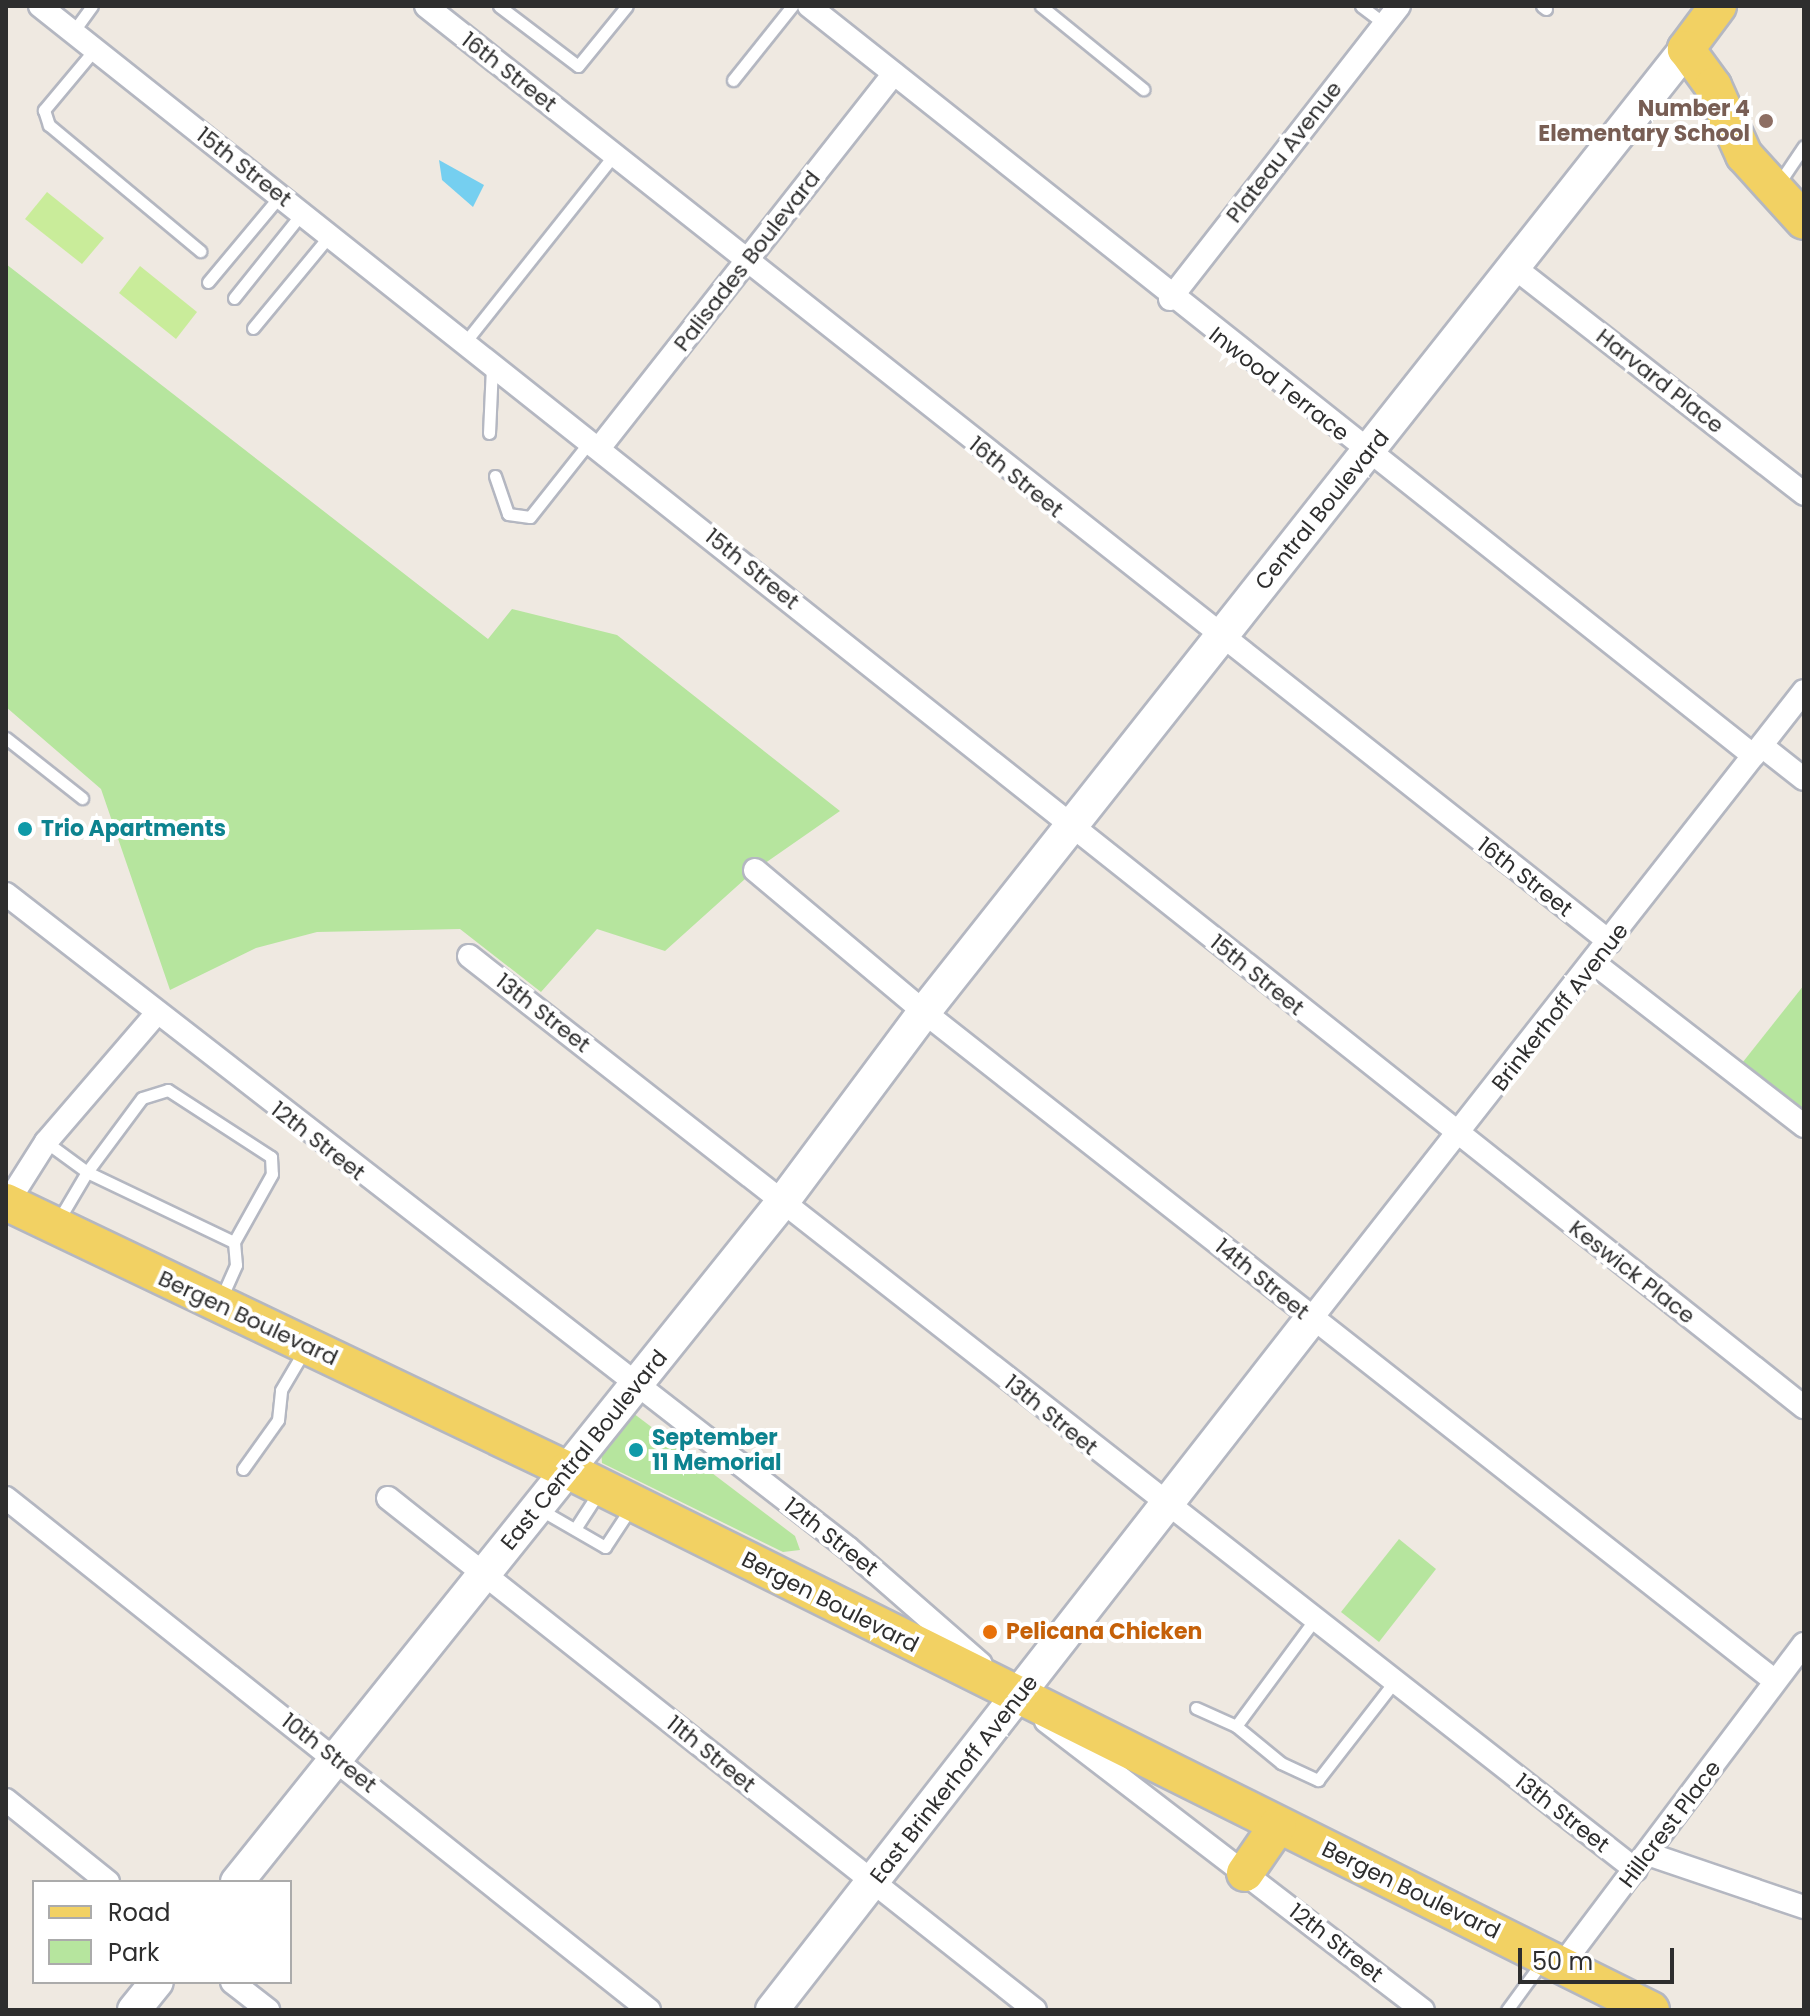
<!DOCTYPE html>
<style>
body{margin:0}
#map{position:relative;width:1810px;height:2016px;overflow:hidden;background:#efe9e1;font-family:Poppins,sans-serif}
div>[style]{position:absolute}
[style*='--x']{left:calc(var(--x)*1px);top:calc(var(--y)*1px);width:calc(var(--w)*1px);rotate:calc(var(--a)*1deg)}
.green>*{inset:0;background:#b6e59e}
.pitch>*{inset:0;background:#c9ec9a}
.water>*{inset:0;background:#75cff0}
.roads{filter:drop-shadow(2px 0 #b4b7c1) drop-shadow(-2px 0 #b4b7c1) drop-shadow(0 2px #b4b7c1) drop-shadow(0 -2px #b4b7c1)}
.lane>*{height:11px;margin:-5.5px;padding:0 5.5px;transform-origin:5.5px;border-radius:5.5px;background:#fff}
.street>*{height:22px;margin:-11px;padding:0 11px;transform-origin:11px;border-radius:11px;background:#fff}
.secondary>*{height:32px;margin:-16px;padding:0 16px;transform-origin:16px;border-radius:16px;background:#fff}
.primary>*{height:36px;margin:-18px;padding:0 18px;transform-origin:18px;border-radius:18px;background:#f2d163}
.dots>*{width:22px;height:22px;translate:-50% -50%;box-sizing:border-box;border:4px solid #fff;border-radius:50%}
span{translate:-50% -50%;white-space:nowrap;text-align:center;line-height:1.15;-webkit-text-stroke:8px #fff;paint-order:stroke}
.street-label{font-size:22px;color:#2e2e2e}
.education-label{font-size:22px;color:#785e54;font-weight:700}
.right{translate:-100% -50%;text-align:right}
.culture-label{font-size:22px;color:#0d838f;font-weight:700}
.left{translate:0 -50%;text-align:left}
.food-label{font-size:22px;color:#c56008;font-weight:700}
.frame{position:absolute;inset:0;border:8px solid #2e2e2e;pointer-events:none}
.legend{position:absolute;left:32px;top:1880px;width:260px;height:104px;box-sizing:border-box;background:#fff;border:2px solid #ababab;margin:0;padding:10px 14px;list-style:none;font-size:24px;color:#2e2e2e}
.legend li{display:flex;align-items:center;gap:16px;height:40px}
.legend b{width:40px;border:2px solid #ababab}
.scale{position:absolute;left:1518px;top:1948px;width:156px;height:36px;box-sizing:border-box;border:4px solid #2e2e2e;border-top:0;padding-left:10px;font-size:24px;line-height:28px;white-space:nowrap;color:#2e2e2e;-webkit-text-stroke:6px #fff;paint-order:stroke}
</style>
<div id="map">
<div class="green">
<i style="clip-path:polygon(6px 264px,488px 639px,512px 609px,617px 635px,840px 811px,755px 870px,665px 951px,597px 929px,541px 992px,460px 929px,317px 932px,256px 948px,170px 990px,101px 789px,6px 707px)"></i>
<i style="clip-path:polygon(1804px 985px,1804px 1126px,1735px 1072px)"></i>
<i style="clip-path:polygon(633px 1413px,795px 1536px,800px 1550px,783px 1552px,602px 1463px,601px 1449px)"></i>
<i style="clip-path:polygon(1399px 1539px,1436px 1569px,1379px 1642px,1341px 1612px)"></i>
</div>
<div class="pitch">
<i style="clip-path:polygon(47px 192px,104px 238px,82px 264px,25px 219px)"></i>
<i style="clip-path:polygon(140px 266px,197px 312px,176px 339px,119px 293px)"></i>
</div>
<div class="water">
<i style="clip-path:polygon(439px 160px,484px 185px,473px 207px,442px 180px)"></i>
</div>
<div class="roads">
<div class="lane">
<i style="--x:499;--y:6;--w:99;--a:37.2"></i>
<i style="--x:578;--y:66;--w:77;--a:-50.8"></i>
<i style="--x:1041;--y:6;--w:132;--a:39.1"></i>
<i style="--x:1361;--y:6;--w:30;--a:37"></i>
<i style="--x:1542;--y:6;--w:5;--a:37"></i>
<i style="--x:73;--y:32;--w:32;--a:-54"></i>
<i style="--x:95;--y:49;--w:80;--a:129.9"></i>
<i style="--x:44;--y:110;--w:16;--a:72"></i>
<i style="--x:49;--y:125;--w:197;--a:39.8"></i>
<i style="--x:733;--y:80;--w:95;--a:-51.4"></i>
<i style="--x:1777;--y:186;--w:48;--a:-56"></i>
<i style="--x:208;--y:282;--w:112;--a:-50.1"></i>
<i style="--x:234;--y:298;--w:109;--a:-51.3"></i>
<i style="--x:253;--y:328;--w:121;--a:-50.4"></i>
<i style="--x:466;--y:341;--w:238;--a:-51.5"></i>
<i style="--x:489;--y:433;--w:66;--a:-87.4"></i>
<i style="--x:495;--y:476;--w:40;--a:71.1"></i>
<i style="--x:508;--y:514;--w:22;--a:8"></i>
<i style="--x:530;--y:517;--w:98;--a:-51.6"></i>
<i style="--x:6;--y:738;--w:97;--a:38.3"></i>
<i style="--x:46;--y:1142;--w:51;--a:36.2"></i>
<i style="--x:87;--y:1172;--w:92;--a:-53.4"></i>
<i style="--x:142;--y:1098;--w:27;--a:-17"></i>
<i style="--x:168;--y:1090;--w:123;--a:33"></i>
<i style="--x:271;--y:1157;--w:17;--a:87"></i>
<i style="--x:272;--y:1174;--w:78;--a:119.2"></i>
<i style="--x:58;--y:1221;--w:57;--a:-59.4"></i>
<i style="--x:87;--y:1172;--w:163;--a:25.5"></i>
<i style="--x:234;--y:1242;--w:23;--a:85"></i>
<i style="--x:236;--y:1265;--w:36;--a:114"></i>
<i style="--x:243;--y:1469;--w:60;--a:-54.5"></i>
<i style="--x:278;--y:1420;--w:30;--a:-84"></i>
<i style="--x:281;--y:1390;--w:45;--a:-59.5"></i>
<i style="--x:541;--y:1510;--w:74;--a:30"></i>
<i style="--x:605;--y:1547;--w:49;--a:-56.6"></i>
<i style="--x:575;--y:1529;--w:44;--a:-57"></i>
<i style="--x:1315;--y:1619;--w:133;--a:126.4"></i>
<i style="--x:1236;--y:1726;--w:58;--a:39.4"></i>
<i style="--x:1281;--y:1763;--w:41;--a:24.7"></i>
<i style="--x:1318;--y:1780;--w:124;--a:-52.2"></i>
<i style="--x:1196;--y:1708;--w:44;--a:24.2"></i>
<i style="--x:1507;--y:2010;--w:59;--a:-53.9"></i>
</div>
<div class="street">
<i style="--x:40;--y:6;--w:2253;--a:38.46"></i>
<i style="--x:426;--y:6;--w:1509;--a:38.33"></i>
<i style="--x:809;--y:6;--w:1206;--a:38.44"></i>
<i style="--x:1515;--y:268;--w:367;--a:38"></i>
<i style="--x:1170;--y:299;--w:372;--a:-52"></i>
<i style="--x:600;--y:447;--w:475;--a:-51.8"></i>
<i style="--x:1762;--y:746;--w:53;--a:38.2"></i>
<i style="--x:755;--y:870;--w:221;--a:40"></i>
<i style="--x:924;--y:1012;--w:1082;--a:38.17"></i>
<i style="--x:6;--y:894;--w:1066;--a:37.84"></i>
<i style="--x:848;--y:1548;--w:176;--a:41.1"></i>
<i style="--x:469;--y:956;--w:1482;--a:38.07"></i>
<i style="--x:1594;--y:963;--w:266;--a:37.8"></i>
<i style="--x:6;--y:1205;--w:75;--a:-57.6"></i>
<i style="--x:46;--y:1142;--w:170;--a:-49.3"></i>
<i style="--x:1311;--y:1319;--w:798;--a:-51.87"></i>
<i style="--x:6;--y:1498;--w:822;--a:38.53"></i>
<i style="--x:388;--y:1498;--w:825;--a:38.36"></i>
<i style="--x:1046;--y:1721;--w:475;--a:37.5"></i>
<i style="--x:6;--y:1800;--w:131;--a:38.8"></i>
<i style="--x:1648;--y:1854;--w:165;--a:18.8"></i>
<i style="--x:1562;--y:1965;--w:402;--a:-53"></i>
<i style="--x:232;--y:1982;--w:46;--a:37.9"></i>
</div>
<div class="secondary">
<i style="--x:237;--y:1882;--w:874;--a:-51.27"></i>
<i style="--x:784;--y:1200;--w:234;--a:-53.3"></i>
<i style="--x:924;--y:1012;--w:1228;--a:-51.65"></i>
<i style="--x:134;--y:2010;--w:36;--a:-51"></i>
<i style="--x:772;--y:2010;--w:876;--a:-52.04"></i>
</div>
<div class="primary">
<i style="--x:1718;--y:6;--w:54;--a:126.7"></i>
<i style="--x:1686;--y:49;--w:46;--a:53.9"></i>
<i style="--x:1713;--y:86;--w:76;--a:65.8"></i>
<i style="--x:1744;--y:155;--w:89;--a:47.7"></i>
<i style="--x:6;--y:1202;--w:622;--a:25.53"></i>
<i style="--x:567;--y:1470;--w:1211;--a:26.48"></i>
<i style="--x:1245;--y:1873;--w:58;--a:-55.5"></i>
</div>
</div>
<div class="dots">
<i style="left:1766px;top:121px;background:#8d6e63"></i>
<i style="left:25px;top:829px;background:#0f9aa8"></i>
<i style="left:636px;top:1450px;background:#0f9aa8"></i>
<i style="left:990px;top:1632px;background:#e8710a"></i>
</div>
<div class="street-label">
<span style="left:509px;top:72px;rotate:38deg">16th Street</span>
<span style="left:1284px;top:152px;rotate:-52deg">Plateau Avenue</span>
<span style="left:244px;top:167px;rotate:38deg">15th Street</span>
<span style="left:747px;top:261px;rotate:-52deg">Palisades Boulevard</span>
<span style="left:1660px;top:381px;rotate:38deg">Harvard Place</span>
<span style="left:1279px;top:384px;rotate:38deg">Inwood Terrace</span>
<span style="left:1016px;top:477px;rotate:39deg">16th Street</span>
<span style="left:1322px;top:510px;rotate:-51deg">Central Boulevard</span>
<span style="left:752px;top:569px;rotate:39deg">15th Street</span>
<span style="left:1525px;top:877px;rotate:38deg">16th Street</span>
<span style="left:1257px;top:975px;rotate:39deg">15th Street</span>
<span style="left:1560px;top:1007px;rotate:-52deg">Brinkerhoff Avenue</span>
<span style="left:543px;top:1013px;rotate:38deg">13th Street</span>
<span style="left:318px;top:1141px;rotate:38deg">12th Street</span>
<span style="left:1632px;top:1272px;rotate:38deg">Keswick Place</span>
<span style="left:1262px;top:1279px;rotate:39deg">14th Street</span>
<span style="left:248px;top:1318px;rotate:25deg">Bergen Boulevard</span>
<span style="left:1051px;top:1415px;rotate:39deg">13th Street</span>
<span style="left:584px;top:1450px;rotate:-51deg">East Central Boulevard</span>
<span style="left:831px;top:1537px;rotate:38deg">12th Street</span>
<span style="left:830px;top:1602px;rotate:27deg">Bergen Boulevard</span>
<span style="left:329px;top:1753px;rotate:38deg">10th Street</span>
<span style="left:711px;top:1754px;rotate:39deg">11th Street</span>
<span style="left:954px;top:1779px;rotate:-52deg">East Brinkerhoff Avenue</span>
<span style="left:1562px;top:1813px;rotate:38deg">13th Street</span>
<span style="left:1670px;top:1824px;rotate:-53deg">Hillcrest Place</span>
<span style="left:1411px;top:1890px;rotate:26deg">Bergen Boulevard</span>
<span style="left:1336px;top:1943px;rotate:38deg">12th Street</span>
</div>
<div class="education-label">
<span class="right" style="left:1750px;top:121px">Number 4<br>Elementary School</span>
</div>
<div class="culture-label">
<span class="left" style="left:41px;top:829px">Trio Apartments</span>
<span class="left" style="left:652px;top:1450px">September<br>11 Memorial</span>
</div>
<div class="food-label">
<span class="left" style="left:1006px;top:1632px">Pelicana Chicken</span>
</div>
<div class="frame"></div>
<ul class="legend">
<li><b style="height:10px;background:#f2d163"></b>Road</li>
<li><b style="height:22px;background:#b6e59e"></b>Park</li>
</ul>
<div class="scale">50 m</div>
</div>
